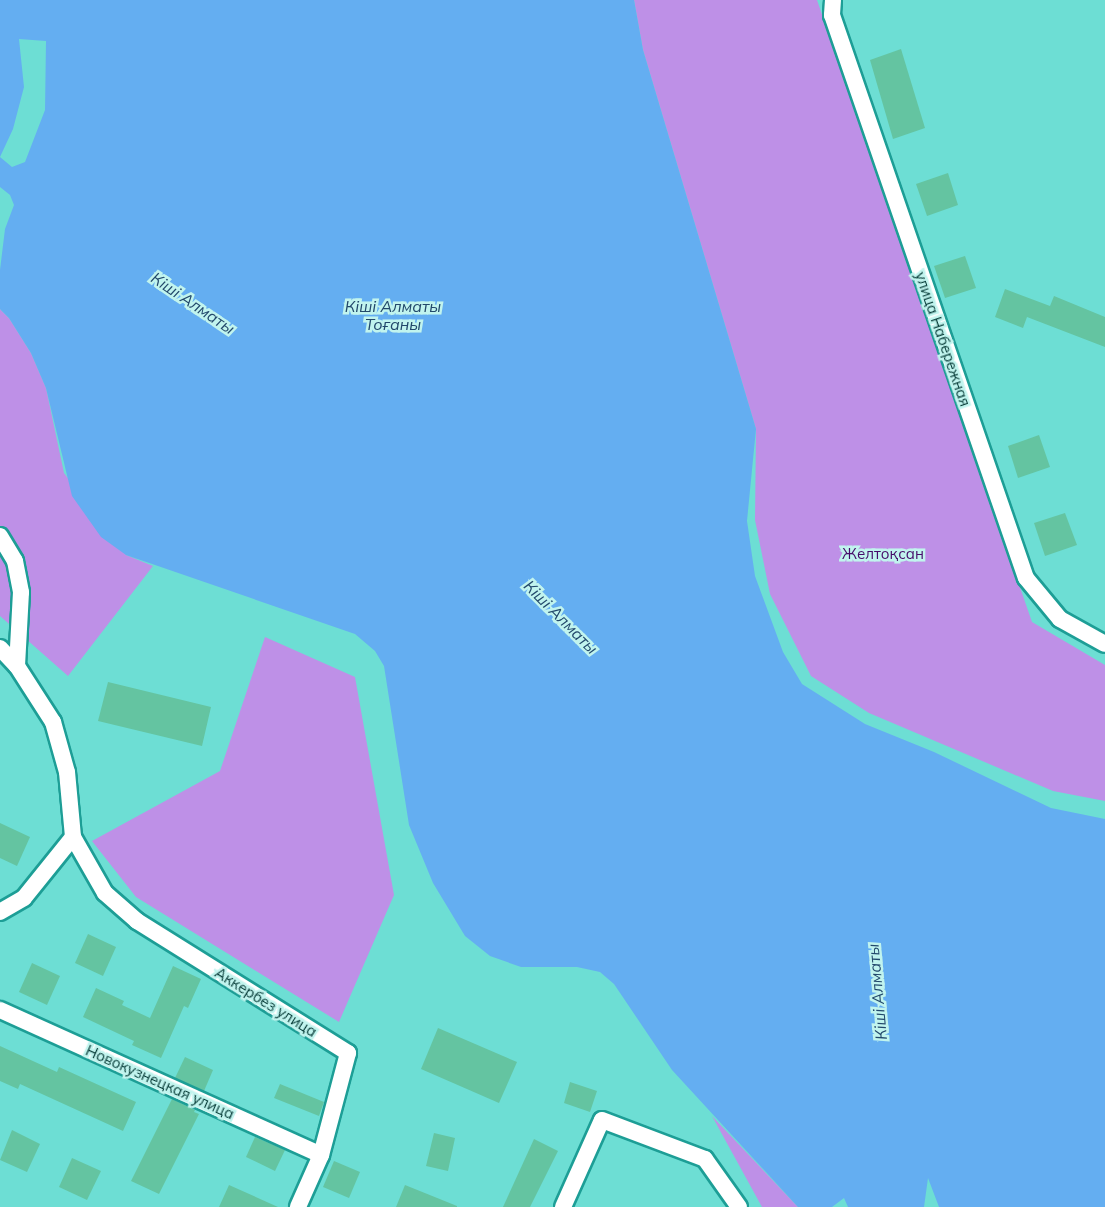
<!DOCTYPE html>
<meta charset="utf-8">
<style>
body{margin:0}
#map{position:relative;width:1105px;height:1207px;overflow:hidden;background:#6dded4;font-family:Mulish,sans-serif}
div>[style]{position:absolute}
[style*='--x']{left:calc(var(--x)*1px);top:calc(var(--y)*1px);width:calc(var(--w)*1px);rotate:calc(var(--a)*1deg)}
.green>*{inset:0;background:#be90e7}
.water>*{inset:0;background:#64aef1}
.building>*{inset:0;background:#64c4a1}
.roads{filter:drop-shadow(2px 0 #1d9e96) drop-shadow(-2px 0 #1d9e96) drop-shadow(0 2px #1d9e96) drop-shadow(0 -2px #1d9e96)}
.minor>*{height:16px;margin:-8px;padding:0 8px;transform-origin:8px;border-radius:8px;background:#fff}
span{translate:-50% -50%;white-space:nowrap;text-align:center;line-height:1.15;-webkit-text-stroke:5px #c1f4ee;paint-order:stroke}
.street-label{font-size:15px;color:#063b37}
.park-label{font-size:15px;color:#460c69}
.water-label{font-size:16px;color:#22486b;font-style:italic}
</style>
<div id="map">
<div class="green">
<i style="clip-path:polygon(634px 0,817px 0,1032px 622px,1105px 665px,1105px 801px,1053px 791px,869px 713px,811px 676px,770px 594px,755px 520px,756px 429px,643px 50px)"></i>
<i style="clip-path:polygon(0 309px,9px 318px,31px 353px,46px 388px,64px 473px,126px 555px,153px 566px,68px 676px,0 616px)"></i>
<i style="clip-path:polygon(265px 637px,355px 677px,394px 895px,339px 1022px,136px 897px,92px 841px,220px 771px)"></i>
<i style="clip-path:polygon(712px 1116px,798px 1207px,762px 1207px)"></i>
</div>
<div class="water">
<i style="clip-path:polygon(evenodd,0 0,634px 0,643px 50px,756px 429px,747px 521px,755px 576px,783px 652px,802px 684px,865px 724px,934px 752px,1051px 808px,1105px 819px,1105px 1207px,939px 1207px,928px 1178px,924px 1207px,848px 1207px,844px 1198px,832px 1207px,798px 1207px,672px 1070px,614px 984px,600px 972px,577px 967px,521px 967px,490px 956px,465px 936px,433px 883px,409px 825px,384px 666px,375px 651px,355px 634px,126px 555px,101px 537px,72px 496px,46px 388px,31px 353px,9px 318px,0 309px,0 270px,5px 229px,14px 205px,10px 195px,0 187px,0 0,19px 39px,46px 41px,45px 110px,25px 162px,12px 167px,0 157px,13px 129px,24px 87px,19px 39px)"></i>
</div>
<div class="building">
<i style="clip-path:polygon(901px 49px,925px 128px,893px 139px,870px 60px)"></i>
<i style="clip-path:polygon(948px 173px,958px 205px,927px 216px,916px 184px)"></i>
<i style="clip-path:polygon(965px 256px,976px 288px,945px 298px,934px 266px)"></i>
<i style="clip-path:polygon(1005px 289px,1050px 306px,1054px 296px,1105px 317px,1105px 347px,1027px 317px,1023px 328px,995px 317px)"></i>
<i style="clip-path:polygon(1039px 435px,1050px 467px,1018px 478px,1008px 446px)"></i>
<i style="clip-path:polygon(1065px 513px,1077px 545px,1045px 556px,1034px 523px)"></i>
<i style="clip-path:polygon(108px 682px,211px 707px,202px 746px,98px 721px)"></i>
<i style="clip-path:polygon(0 823px,30px 837px,17px 866px,0 858px)"></i>
<i style="clip-path:polygon(88px 934px,116px 947px,103px 976px,75px 963px)"></i>
<i style="clip-path:polygon(32px 963px,60px 976px,47px 1005px,19px 992px)"></i>
<i style="clip-path:polygon(173px 966px,201px 979px,188px 1008px,184px 1006px,161px 1058px,132px 1045px,134px 1041px,83px 1017px,96px 988px,124px 1001px,122px 1005px,150px 1018px)"></i>
<i style="clip-path:polygon(438px 1028px,517px 1062px,499px 1103px,421px 1069px)"></i>
<i style="clip-path:polygon(0 1046px,57px 1072px,59px 1067px,136px 1102px,123px 1131px,20px 1084px,18px 1089px,0 1081px)"></i>
<i style="clip-path:polygon(185px 1057px,213px 1070px,204px 1091px,175px 1078px)"></i>
<i style="clip-path:polygon(570px 1082px,597px 1091px,590px 1112px,564px 1103px)"></i>
<i style="clip-path:polygon(280px 1084px,324px 1102px,319px 1116px,274px 1098px)"></i>
<i style="clip-path:polygon(172px 1099px,195px 1110px,194px 1112px,199px 1114px,159px 1194px,131px 1181px)"></i>
<i style="clip-path:polygon(12px 1130px,40px 1144px,27px 1172px,0 1160px)"></i>
<i style="clip-path:polygon(434px 1133px,455px 1138px,448px 1171px,426px 1166px)"></i>
<i style="clip-path:polygon(255px 1137px,285px 1150px,275px 1171px,246px 1157px)"></i>
<i style="clip-path:polygon(534px 1139px,558px 1151px,530px 1207px,503px 1207px)"></i>
<i style="clip-path:polygon(72px 1158px,101px 1171px,87px 1200px,59px 1187px)"></i>
<i style="clip-path:polygon(334px 1161px,360px 1172px,349px 1198px,323px 1187px)"></i>
<i style="clip-path:polygon(229px 1185px,278px 1207px,219px 1207px)"></i>
<i style="clip-path:polygon(405px 1185px,457px 1206px,457px 1207px,396px 1207px)"></i>
</div>
<div class="roads">
<div class="minor">
<i style="--x:833;--y:0;--w:15;--a:94"></i>
<i style="--x:832;--y:15;--w:595;--a:70.99"></i>
<i style="--x:1026;--y:578;--w:53;--a:50.3"></i>
<i style="--x:1060;--y:619;--w:51;--a:29.1"></i>
<i style="--x:0;--y:536;--w:29;--a:59"></i>
<i style="--x:15;--y:561;--w:32;--a:79"></i>
<i style="--x:21;--y:592;--w:74;--a:93.1"></i>
<i style="--x:0;--y:648;--w:25;--a:47"></i>
<i style="--x:17;--y:666;--w:67;--a:57.3"></i>
<i style="--x:53;--y:722;--w:52;--a:74.4"></i>
<i style="--x:67;--y:772;--w:65;--a:84.7"></i>
<i style="--x:73;--y:837;--w:78;--a:128.8"></i>
<i style="--x:24;--y:898;--w:28;--a:150"></i>
<i style="--x:73;--y:837;--w:64;--a:60.3"></i>
<i style="--x:105;--y:893;--w:43;--a:41.2"></i>
<i style="--x:137;--y:921;--w:249;--a:32"></i>
<i style="--x:348;--y:1053;--w:106;--a:104.8"></i>
<i style="--x:321;--y:1155;--w:57;--a:113.9"></i>
<i style="--x:0;--y:1010;--w:352;--a:24.3"></i>
<i style="--x:563;--y:1207;--w:95;--a:-65.9"></i>
<i style="--x:602;--y:1120;--w:110;--a:20.7"></i>
<i style="--x:705;--y:1159;--w:59;--a:54.7"></i>
</div>
</div>
<div class="street-label">
<span style="left:943px;top:339px;rotate:71deg">улица Набережная</span>
<span style="left:266px;top:1002px;rotate:32deg">Аккербез улица</span>
<span style="left:160px;top:1082px;rotate:24deg">Новокузнецкая улица</span>
</div>
<div class="park-label">
<span style="left:883px;top:554px">Желтоқсан</span>
</div>
<div class="water-label">
<span style="left:193px;top:303px;rotate:34deg">Кіші Алматы</span>
<span style="left:393px;top:315px">Кіші Алматы<br>Тоғаны</span>
<span style="left:561px;top:617px;rotate:45deg">Кіші Алматы</span>
<span style="left:877px;top:992px;rotate:-95deg">Кіші Алматы</span>
</div>
</div>
